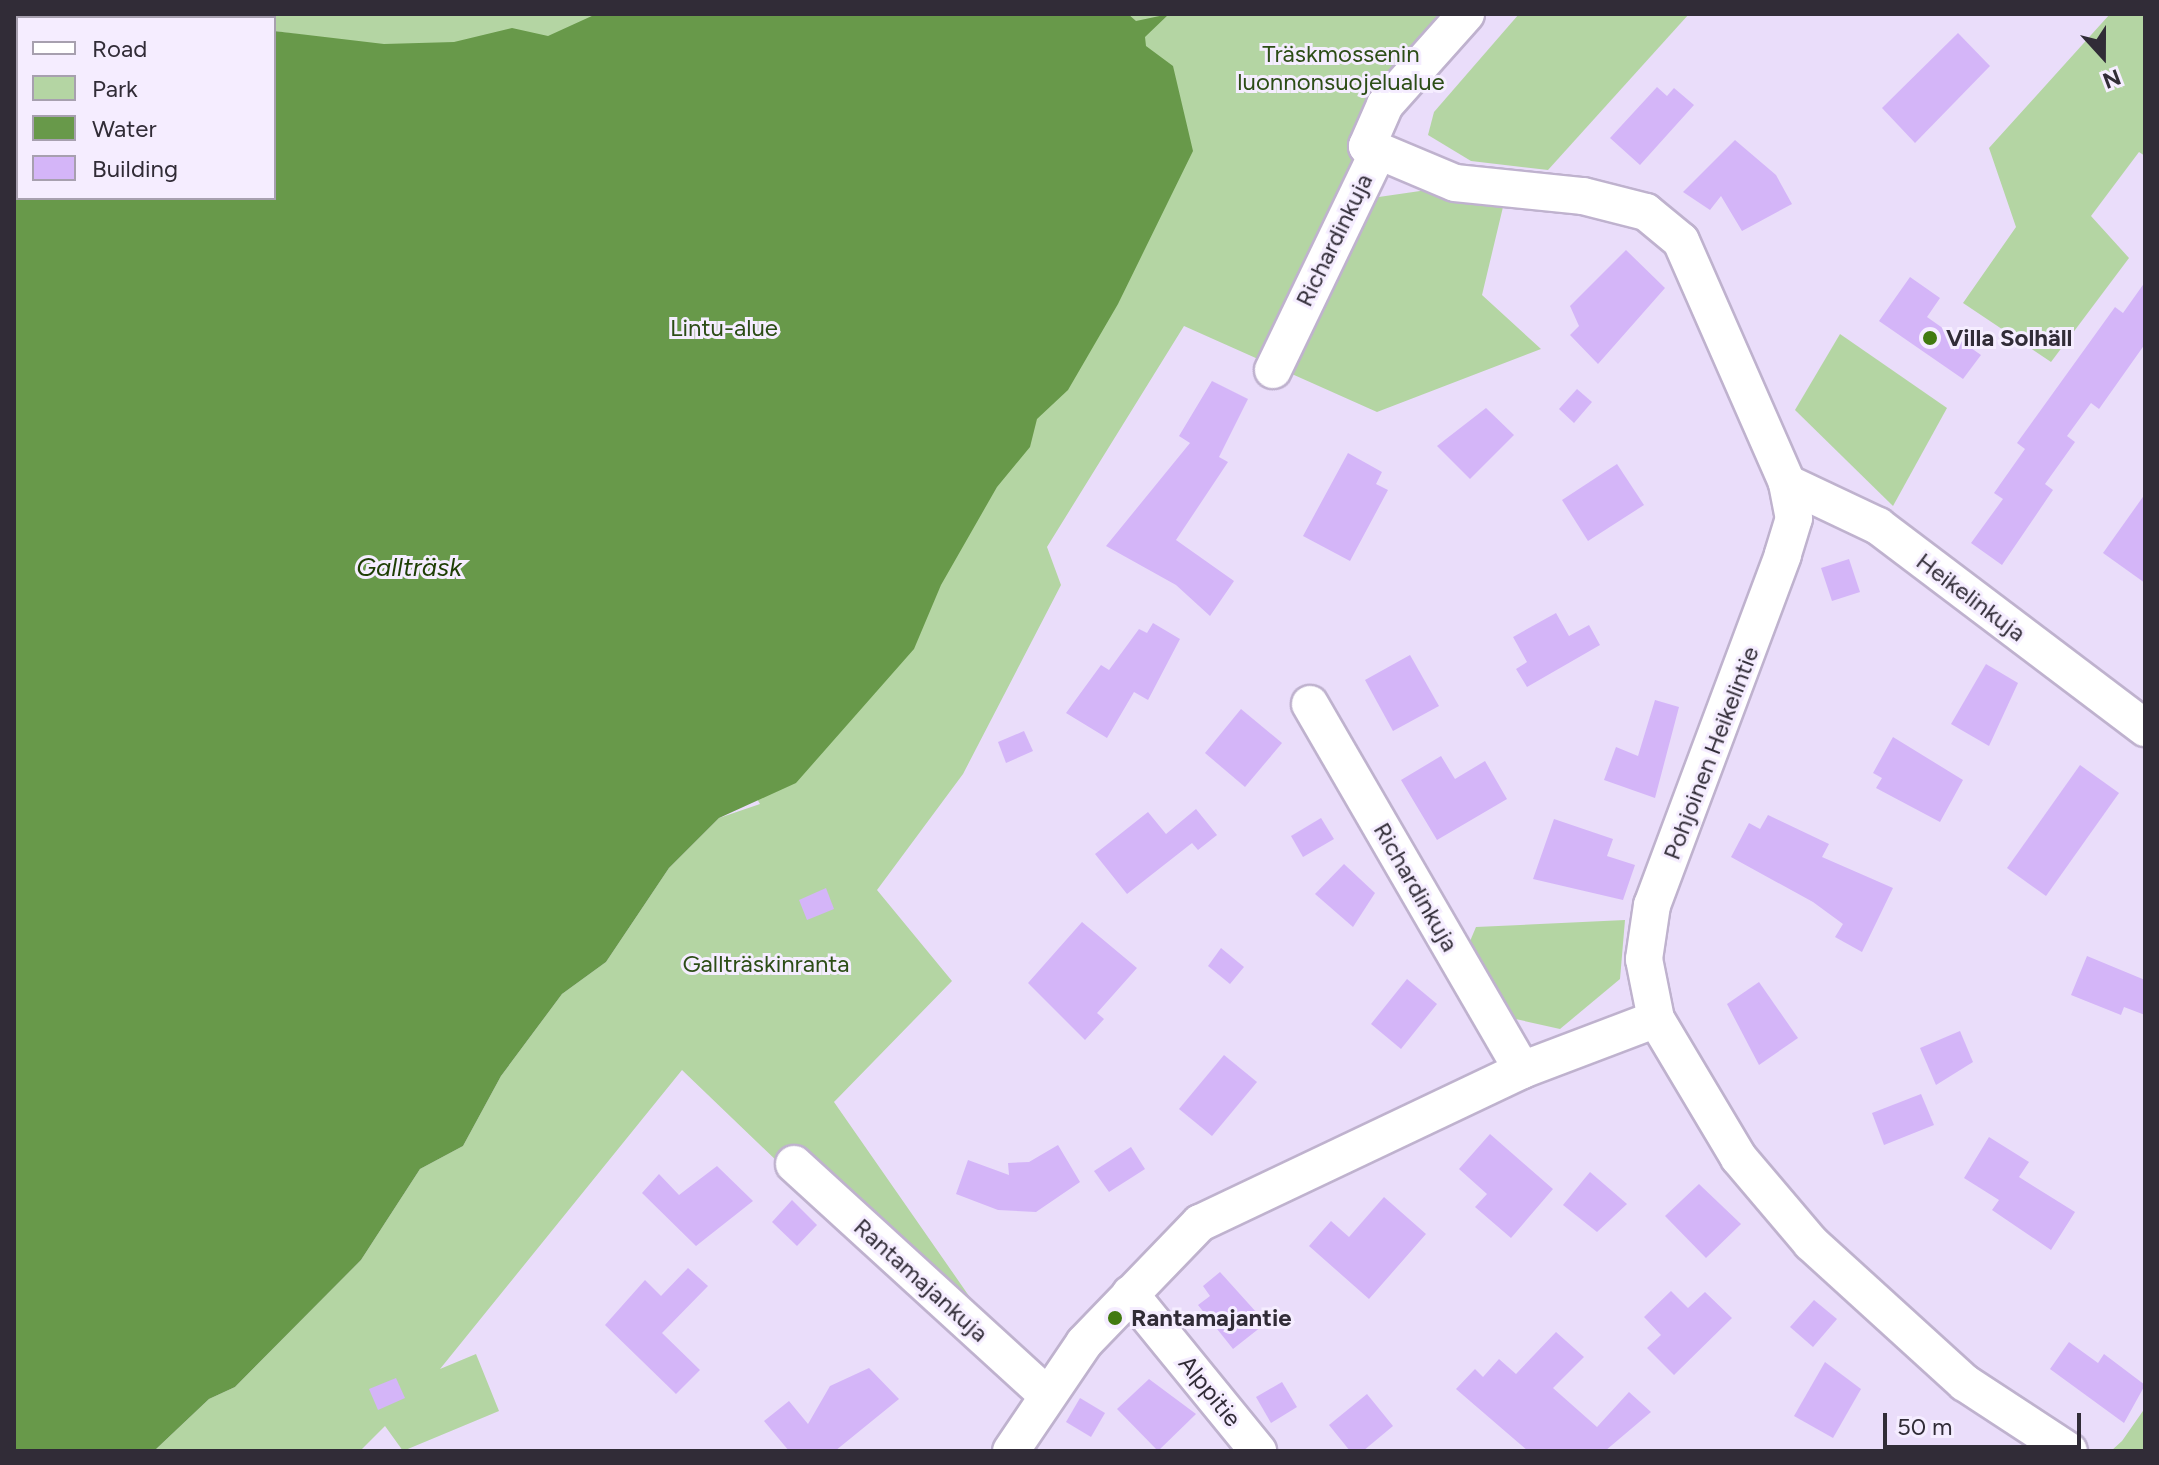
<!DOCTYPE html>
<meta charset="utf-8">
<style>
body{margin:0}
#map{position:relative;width:2159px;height:1465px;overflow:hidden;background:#eaddfa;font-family:Figtree,sans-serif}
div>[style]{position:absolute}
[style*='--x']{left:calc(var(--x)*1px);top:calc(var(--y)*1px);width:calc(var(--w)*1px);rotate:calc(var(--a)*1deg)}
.green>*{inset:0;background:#b4d5a3}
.water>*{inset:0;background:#68994a}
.building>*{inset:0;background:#d4b5f8}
.roads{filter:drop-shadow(2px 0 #bfb2ce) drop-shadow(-2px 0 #bfb2ce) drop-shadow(0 2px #bfb2ce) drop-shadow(0 -2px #bfb2ce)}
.minor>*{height:36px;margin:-18px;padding:0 18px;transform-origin:18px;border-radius:18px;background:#fff}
.dots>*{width:22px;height:22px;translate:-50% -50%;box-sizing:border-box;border:4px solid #f5edff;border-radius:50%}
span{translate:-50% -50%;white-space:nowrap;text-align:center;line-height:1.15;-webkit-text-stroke:6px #f5edff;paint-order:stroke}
.park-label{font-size:24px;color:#2c4d16}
.street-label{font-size:24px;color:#312c37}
.poi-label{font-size:24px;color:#312c37;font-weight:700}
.left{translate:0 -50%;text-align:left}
.water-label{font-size:26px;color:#1e3e04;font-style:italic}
.frame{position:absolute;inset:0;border:16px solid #312c37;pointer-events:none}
.legend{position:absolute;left:16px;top:16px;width:260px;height:184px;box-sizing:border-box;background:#f5edff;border:2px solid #a7a0af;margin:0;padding:10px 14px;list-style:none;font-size:24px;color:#312c37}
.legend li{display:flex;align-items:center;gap:16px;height:40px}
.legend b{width:40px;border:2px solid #a7a0af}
.north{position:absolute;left:2063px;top:16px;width:80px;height:80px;-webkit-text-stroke:6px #f5edff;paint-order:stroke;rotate:159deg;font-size:22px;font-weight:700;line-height:32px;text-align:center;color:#312c37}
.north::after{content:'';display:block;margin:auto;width:28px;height:36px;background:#312c37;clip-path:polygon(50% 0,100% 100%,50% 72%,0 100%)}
.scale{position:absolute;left:1883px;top:1413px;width:198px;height:36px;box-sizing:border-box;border:4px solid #312c37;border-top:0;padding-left:10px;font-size:24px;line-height:28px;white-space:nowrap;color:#312c37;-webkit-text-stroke:6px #f5edff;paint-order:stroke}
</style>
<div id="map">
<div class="green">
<i style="clip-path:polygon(14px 14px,1460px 14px,1346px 176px,1365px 199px,1427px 190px,1503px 207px,1482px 295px,1541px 349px,1377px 412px,1184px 326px,1047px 547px,1061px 585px,963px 774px,877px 890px,952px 981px,834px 1102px,992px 1329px,975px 1351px,682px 1070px,440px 1369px,476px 1354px,499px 1411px,403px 1451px,385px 1426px,360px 1451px,154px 1451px,209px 1399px,235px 1387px,361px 1260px,420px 1169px,463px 1146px,501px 1076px,562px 994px,606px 962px,669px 868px,719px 818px,760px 804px,302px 35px,274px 31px,274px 18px,18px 18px,14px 115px)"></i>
<i style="clip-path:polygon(1519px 14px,1689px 14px,1548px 170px,1471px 161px,1428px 135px,1434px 112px)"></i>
<i style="clip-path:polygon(2110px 14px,2145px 14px,2145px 156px,2139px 152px,2091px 216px,2129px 258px,2051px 362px,1963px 303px,2016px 227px,1989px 148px)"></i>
<i style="clip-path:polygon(1840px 334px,1947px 408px,1893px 506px,1795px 410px)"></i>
<i style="clip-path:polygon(1625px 920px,1620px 979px,1560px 1029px,1511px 1018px,1465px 953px,1476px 927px)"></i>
<i style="clip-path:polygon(2145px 1408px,2145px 1451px,2111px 1451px,2122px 1441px)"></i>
</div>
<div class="water">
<i style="clip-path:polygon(1128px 14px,1136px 21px,1169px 14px,1145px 37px,1146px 46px,1173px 66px,1193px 151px,1118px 304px,1068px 390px,1037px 419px,1030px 447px,997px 487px,941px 585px,914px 649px,796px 783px,719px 818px,669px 868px,606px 962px,562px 994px,501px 1076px,463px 1146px,420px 1169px,361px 1260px,235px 1387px,209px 1399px,154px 1451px,14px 1451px,14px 115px,18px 198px,274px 198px,274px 31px,384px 44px,454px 42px,512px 28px,548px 36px,594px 15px)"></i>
</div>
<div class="building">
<i style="clip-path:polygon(1958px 33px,1990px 66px,1915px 143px,1882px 108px)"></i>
<i style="clip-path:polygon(1657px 87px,1667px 96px,1674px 88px,1694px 105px,1640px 165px,1610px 138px)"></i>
<i style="clip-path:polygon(1735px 140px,1776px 175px,1792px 204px,1742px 231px,1721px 196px,1710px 210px,1683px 192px)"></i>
<i style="clip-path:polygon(1626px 250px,1665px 288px,1598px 364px,1570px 335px,1579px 326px,1570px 306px)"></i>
<i style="clip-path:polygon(1910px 277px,1940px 298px,1927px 317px,1981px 355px,1963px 379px,1879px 321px)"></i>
<i style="clip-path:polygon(2145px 282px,2145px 344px,2099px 409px,2091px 403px,2067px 436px,2075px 442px,2045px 484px,2053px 490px,2002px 565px,1971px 543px,2003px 499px,1994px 493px,2025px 449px,2017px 443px,2115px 307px,2123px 313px)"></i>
<i style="clip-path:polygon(1212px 381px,1248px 399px,1219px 457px,1228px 462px,1176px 540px,1234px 581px,1210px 616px,1176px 585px,1106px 546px,1190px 443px,1179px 436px)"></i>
<i style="clip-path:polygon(1577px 389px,1592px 402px,1574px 423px,1559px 409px)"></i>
<i style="clip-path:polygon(1486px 408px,1514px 435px,1470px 479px,1437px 446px)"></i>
<i style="clip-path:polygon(1348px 453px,1382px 472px,1376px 484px,1388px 490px,1350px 561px,1303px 536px)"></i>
<i style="clip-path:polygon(1617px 464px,1644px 505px,1588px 541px,1562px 500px)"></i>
<i style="clip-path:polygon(2145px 494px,2145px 583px,2103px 553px)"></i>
<i style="clip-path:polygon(1849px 559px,1860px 592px,1832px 601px,1821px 568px)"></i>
<i style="clip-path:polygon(1556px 613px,1569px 636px,1589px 625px,1600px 645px,1527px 687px,1516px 669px,1527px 662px,1513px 637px)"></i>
<i style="clip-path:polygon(1153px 623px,1180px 639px,1148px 700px,1134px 692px,1107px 738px,1066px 713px,1101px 665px,1109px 670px,1139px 629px,1147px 633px)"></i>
<i style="clip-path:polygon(1410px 655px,1439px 706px,1393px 731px,1365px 680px)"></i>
<i style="clip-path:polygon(1986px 664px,2018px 683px,1989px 746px,1951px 724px)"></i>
<i style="clip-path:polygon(1655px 700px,1679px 707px,1655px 798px,1604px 780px,1616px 747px,1638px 756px)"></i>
<i style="clip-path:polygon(1241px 709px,1282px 743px,1245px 787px,1205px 753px)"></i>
<i style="clip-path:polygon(1024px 731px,1033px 751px,1006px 763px,998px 742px)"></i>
<i style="clip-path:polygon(1893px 737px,1963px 780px,1940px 822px,1876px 788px,1882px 778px,1873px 773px)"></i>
<i style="clip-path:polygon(1441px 756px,1455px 779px,1485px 761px,1507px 799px,1437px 840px,1401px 780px)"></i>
<i style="clip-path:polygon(2080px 765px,2119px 793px,2046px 896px,2007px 868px)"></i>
<i style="clip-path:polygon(1196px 809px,1217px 835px,1198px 850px,1192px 843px,1127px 894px,1095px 854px,1148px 812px,1166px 834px)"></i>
<i style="clip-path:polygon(1768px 815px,1829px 844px,1822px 857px,1893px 888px,1862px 952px,1835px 937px,1843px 924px,1813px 902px,1731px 857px,1749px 823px,1760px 829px)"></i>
<i style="clip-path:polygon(1321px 818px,1334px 839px,1303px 857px,1291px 836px)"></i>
<i style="clip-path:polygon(1554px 819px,1613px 839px,1607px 856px,1635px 865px,1623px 900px,1533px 879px)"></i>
<i style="clip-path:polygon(1344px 864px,1375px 893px,1353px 927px,1315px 894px)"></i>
<i style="clip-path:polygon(826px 888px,834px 909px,807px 920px,799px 900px)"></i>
<i style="clip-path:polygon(1082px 922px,1137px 968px,1097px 1013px,1104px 1019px,1085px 1040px,1028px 983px)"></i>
<i style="clip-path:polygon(1221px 948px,1244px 967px,1230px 984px,1208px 966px)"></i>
<i style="clip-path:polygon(2087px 956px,2145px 980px,2145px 1015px,2124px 1007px,2121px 1015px,2071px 995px)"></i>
<i style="clip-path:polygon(1407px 979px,1437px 1004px,1401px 1049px,1371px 1024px)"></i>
<i style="clip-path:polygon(1759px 982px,1798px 1038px,1759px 1065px,1727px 1004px)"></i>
<i style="clip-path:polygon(1960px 1031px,1973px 1062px,1936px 1085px,1920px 1048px)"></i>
<i style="clip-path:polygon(1224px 1055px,1257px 1082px,1212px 1136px,1179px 1109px)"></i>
<i style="clip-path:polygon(1921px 1094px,1934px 1125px,1884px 1145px,1872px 1113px)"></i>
<i style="clip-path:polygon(1490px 1134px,1553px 1189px,1511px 1238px,1475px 1207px,1487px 1194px,1459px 1169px)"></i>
<i style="clip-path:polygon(1989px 1137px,2029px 1162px,2019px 1177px,2075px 1212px,2051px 1250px,1992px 1210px,1999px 1200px,1964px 1178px)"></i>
<i style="clip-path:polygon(1058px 1145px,1080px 1182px,1036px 1212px,998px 1210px,956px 1194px,968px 1160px,1009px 1175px,1008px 1163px,1029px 1162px)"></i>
<i style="clip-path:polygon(1131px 1147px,1145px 1169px,1109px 1192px,1094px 1171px)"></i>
<i style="clip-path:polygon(717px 1166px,753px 1201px,696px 1246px,642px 1193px,659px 1174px,679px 1195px)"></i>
<i style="clip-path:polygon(1590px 1172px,1627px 1204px,1597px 1232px,1563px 1205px)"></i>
<i style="clip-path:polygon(1699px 1184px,1741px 1224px,1706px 1258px,1665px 1216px)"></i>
<i style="clip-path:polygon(1384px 1197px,1426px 1234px,1369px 1299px,1309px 1246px,1331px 1221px,1349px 1237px)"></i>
<i style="clip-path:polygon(792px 1200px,817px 1225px,797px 1246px,772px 1222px)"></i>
<i style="clip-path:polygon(688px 1268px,708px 1286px,662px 1333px,700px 1370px,676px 1394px,605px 1325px,645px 1280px,661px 1296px)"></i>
<i style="clip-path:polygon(1220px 1272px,1266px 1323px,1233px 1349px,1198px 1305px,1210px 1296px,1203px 1286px)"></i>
<i style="clip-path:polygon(1671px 1291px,1688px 1308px,1705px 1292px,1732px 1318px,1674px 1375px,1647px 1348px,1661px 1335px,1644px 1317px)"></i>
<i style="clip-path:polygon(1814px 1300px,1837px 1319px,1813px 1347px,1790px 1327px)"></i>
<i style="clip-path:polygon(1556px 1332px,1584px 1357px,1553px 1388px,1597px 1427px,1629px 1392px,1651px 1412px,1605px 1451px,1528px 1451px,1456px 1389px,1475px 1369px,1483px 1377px,1499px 1359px,1516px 1374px)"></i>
<i style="clip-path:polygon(2069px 1342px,2098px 1363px,2104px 1354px,2145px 1385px,2124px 1423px,2050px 1369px)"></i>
<i style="clip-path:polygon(1825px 1362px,1861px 1389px,1833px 1438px,1794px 1416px)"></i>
<i style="clip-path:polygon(869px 1368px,899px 1399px,835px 1451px,789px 1451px,764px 1421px,789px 1401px,808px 1424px,830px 1386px)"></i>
<i style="clip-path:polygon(396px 1378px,405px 1398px,378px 1410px,369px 1389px)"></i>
<i style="clip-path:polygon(1149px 1379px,1196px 1414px,1158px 1451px,1117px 1409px)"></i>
<i style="clip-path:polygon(1282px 1382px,1297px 1407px,1271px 1423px,1256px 1397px)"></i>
<i style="clip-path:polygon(1367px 1394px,1393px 1426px,1363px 1451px,1350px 1451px,1329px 1425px)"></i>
<i style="clip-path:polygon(1080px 1398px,1105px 1413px,1091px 1437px,1066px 1422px)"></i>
</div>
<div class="roads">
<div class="minor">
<i style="--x:1466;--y:14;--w:122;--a:131.7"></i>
<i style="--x:1385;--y:105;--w:45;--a:113.7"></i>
<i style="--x:1367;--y:146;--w:95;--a:22.8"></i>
<i style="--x:1455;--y:183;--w:129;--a:5.8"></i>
<i style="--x:1583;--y:196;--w:65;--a:14.3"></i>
<i style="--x:1646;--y:212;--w:45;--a:39.6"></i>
<i style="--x:1681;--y:241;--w:264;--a:66.3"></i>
<i style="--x:1787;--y:483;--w:36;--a:79"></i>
<i style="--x:1794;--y:518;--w:39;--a:107"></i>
<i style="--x:1783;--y:555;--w:374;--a:110.5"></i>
<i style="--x:1652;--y:905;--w:55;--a:98.4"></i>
<i style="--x:1644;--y:959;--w:61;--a:78.7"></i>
<i style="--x:1656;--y:1019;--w:162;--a:59.2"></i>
<i style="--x:1739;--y:1158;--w:111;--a:49.7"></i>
<i style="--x:1811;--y:1243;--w:208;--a:42.3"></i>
<i style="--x:1965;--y:1383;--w:124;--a:33.2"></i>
<i style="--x:1273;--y:370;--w:240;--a:-64.3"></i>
<i style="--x:1787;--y:483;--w:101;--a:25.3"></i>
<i style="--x:1878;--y:526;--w:335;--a:37.1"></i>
<i style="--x:1310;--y:704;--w:423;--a:59.9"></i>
<i style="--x:794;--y:1164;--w:343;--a:42.4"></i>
<i style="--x:1130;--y:1294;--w:203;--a:50.8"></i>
<i style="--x:1011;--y:1451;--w:130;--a:-55.9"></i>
<i style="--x:1084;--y:1343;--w:167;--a:-46"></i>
<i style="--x:1200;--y:1223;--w:357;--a:-25.4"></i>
<i style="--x:1522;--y:1070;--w:143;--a:-20.8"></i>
</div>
</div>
<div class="dots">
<i style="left:1930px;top:338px;background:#417a10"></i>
<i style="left:1115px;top:1318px;background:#417a10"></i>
</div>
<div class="park-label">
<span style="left:1341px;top:68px">Träskmossenin<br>luonnonsuojelualue</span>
<span style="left:724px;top:328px">Lintu-alue</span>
<span style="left:766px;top:964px">Gallträskinranta</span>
</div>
<div class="street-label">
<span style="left:1334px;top:240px;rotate:-64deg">Richardinkuja</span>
<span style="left:1971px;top:597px;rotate:37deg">Heikelinkuja</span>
<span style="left:1711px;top:753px;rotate:-69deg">Pohjoinen Heikelintie</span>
<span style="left:1416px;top:887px;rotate:60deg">Richardinkuja</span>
<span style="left:921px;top:1280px;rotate:42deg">Rantamajankuja</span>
<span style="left:1210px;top:1391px;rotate:51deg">Alppitie</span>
</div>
<div class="poi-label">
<span class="left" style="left:1946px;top:338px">Villa Solhäll</span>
<span class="left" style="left:1131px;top:1318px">Rantamajantie</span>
</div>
<div class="water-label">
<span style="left:409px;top:568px">Gallträsk</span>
</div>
<div class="frame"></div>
<ul class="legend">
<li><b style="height:10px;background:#fff"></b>Road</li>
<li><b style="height:22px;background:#b4d5a3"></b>Park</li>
<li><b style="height:22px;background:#68994a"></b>Water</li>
<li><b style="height:22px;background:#d4b5f8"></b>Building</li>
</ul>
<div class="north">N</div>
<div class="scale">50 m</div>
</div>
